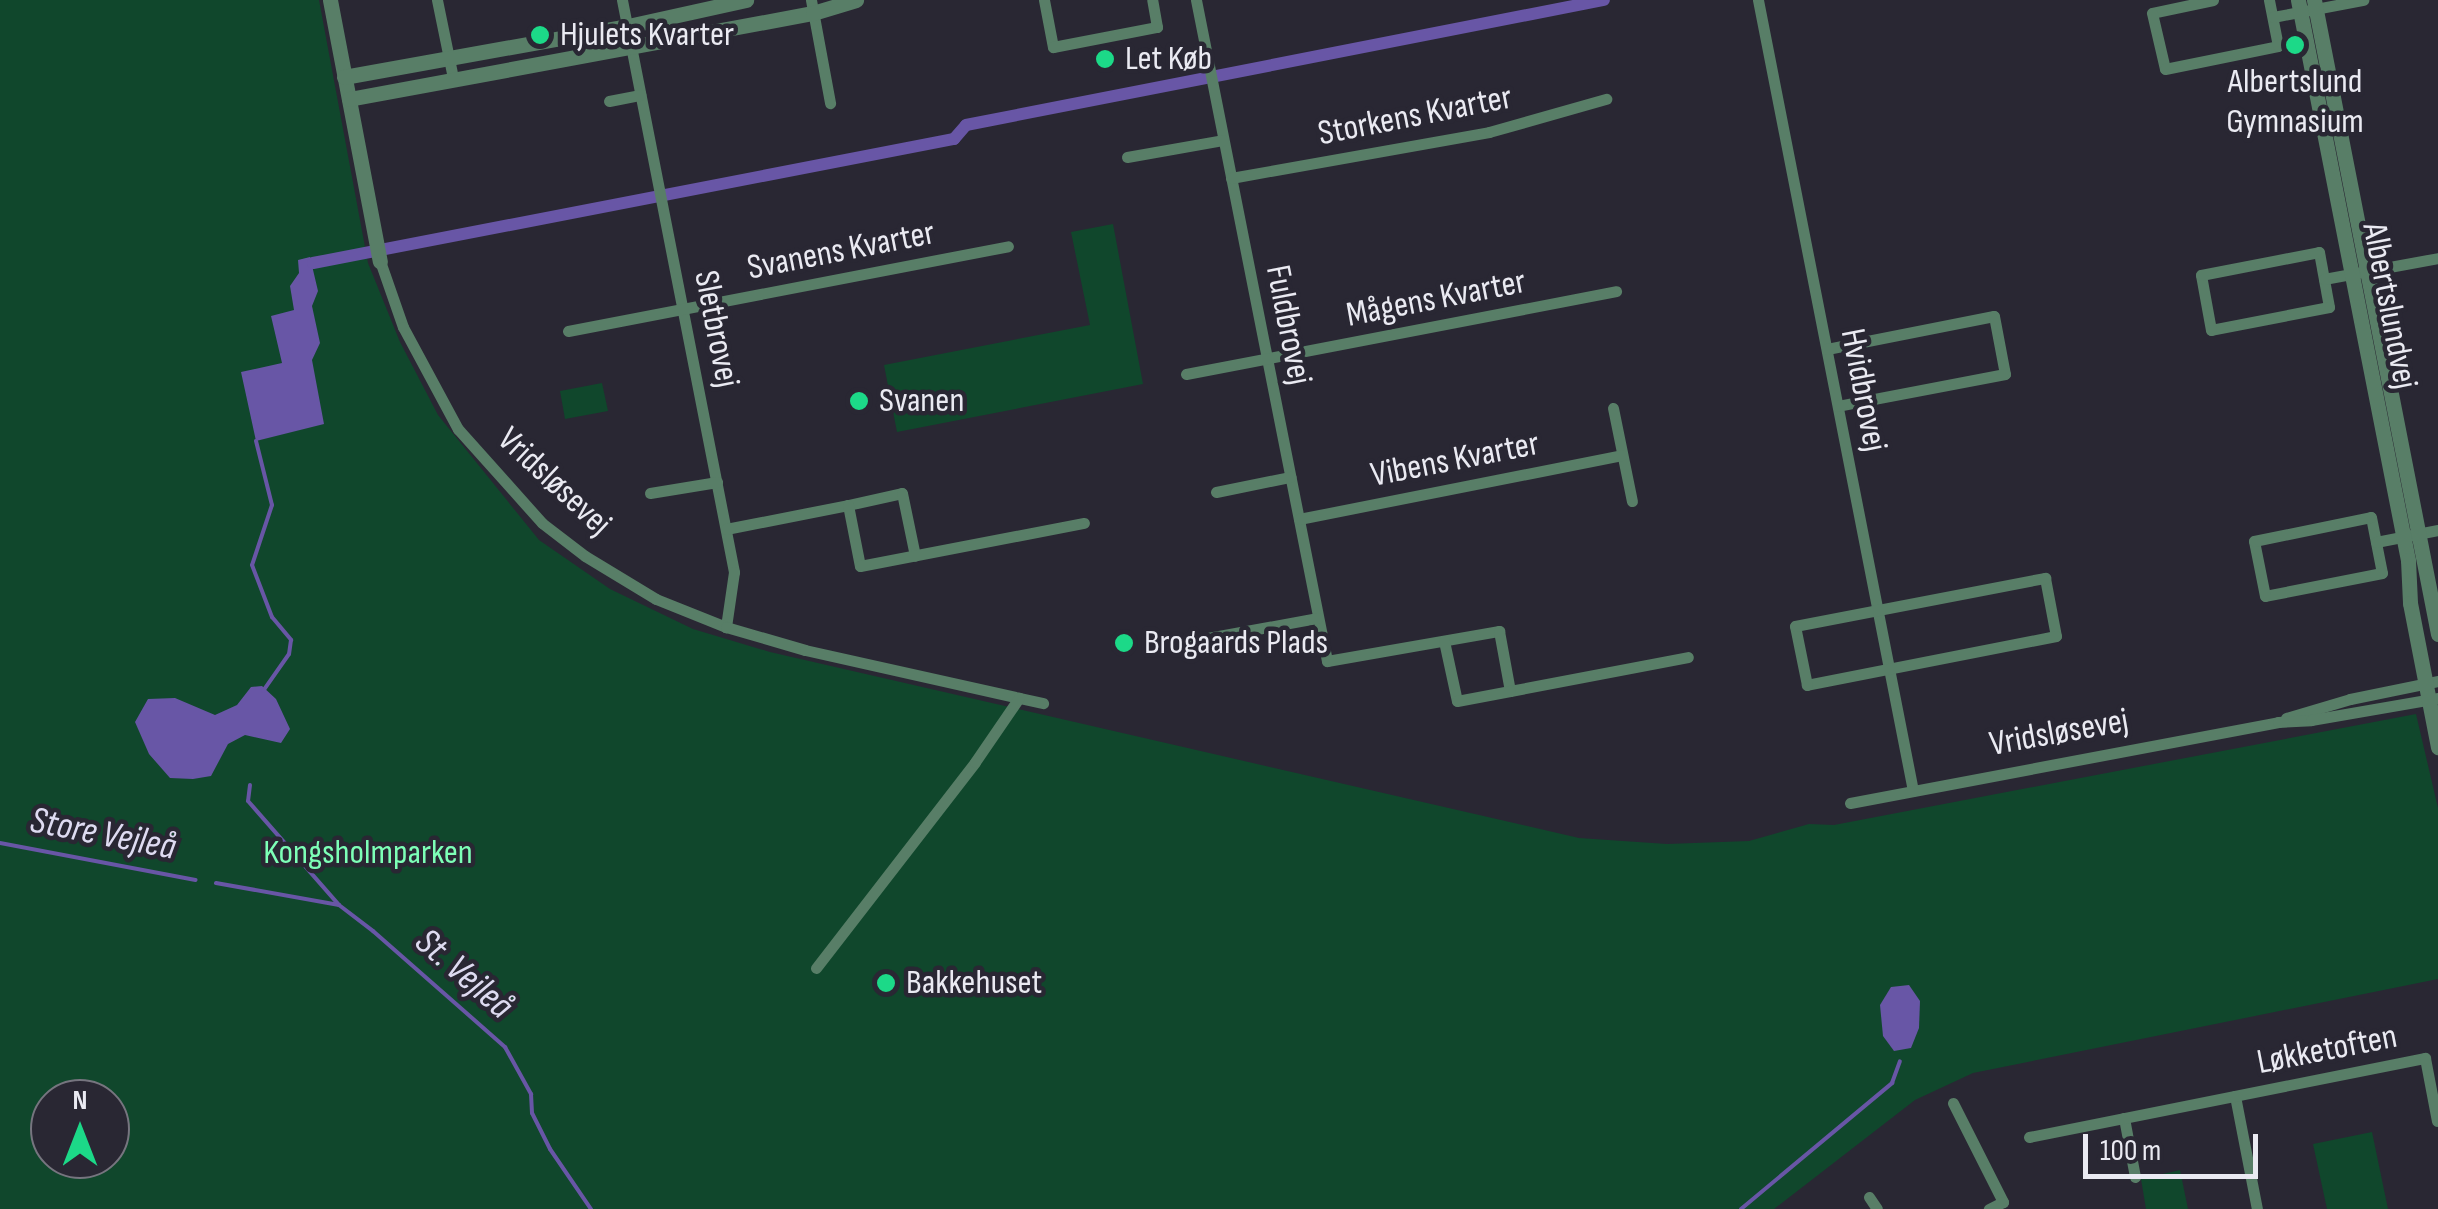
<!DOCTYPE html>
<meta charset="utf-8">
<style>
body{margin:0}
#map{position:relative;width:2438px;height:1209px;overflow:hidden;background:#292733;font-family:"Sofia Sans Condensed",sans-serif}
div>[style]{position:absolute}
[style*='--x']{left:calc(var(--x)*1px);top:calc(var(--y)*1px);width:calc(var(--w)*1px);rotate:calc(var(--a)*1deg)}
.green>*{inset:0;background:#10472c}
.water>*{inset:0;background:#6856a6}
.stream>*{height:4px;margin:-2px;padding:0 2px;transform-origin:2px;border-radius:2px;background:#6856a6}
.canal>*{height:12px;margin:-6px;padding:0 6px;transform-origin:6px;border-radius:6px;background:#6856a6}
.minor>*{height:11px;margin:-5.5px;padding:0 5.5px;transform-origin:5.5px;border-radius:5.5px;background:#587e67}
.tertiary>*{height:15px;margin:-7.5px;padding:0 7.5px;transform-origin:7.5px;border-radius:7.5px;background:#587e67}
.dots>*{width:28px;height:28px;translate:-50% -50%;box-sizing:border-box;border:5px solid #292733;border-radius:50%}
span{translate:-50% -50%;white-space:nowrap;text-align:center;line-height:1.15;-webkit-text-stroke:9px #292733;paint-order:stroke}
.poi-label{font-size:35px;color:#eaeaf2}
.left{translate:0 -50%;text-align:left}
.street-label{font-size:35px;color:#eaeaf2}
.park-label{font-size:35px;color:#7dffb7}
.water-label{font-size:38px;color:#dedbf1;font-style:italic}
.north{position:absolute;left:30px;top:1079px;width:100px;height:100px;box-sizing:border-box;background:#292733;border:2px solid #76757f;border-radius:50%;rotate:0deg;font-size:28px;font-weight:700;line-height:40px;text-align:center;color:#eaeaf2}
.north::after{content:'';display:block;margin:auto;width:35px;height:45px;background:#1cd988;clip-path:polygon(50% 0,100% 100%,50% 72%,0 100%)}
.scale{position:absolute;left:2083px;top:1134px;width:175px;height:45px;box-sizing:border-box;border:5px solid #eaeaf2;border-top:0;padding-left:12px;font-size:30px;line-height:35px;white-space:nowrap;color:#eaeaf2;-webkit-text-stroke:8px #292733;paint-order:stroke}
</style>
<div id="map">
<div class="green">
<i style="clip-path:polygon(evenodd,0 0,319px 0,368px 263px,400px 342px,438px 415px,539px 540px,610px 589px,693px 629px,770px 652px,1579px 838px,1667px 844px,1749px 841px,1809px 824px,1834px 825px,2416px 714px,2438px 808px,2438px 979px,1973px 1073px,1915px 1100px,1774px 1209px,0 1209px,0 0,50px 1099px,110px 1099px,110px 1159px,50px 1159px,50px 1099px)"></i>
<i style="clip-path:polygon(1113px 224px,1143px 384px,897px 432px,884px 365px,1090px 325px,1071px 232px)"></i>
<i style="clip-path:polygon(602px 383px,608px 411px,565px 419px,560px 391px)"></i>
<i style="clip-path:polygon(2372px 1132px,2388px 1209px,2327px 1209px,2313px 1144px)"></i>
<i style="clip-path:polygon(2180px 1170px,2188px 1209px,2146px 1209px,2141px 1179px)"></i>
</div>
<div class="water">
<i style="clip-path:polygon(310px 257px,318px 291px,312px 306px,320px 343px,312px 360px,324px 424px,256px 441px,241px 372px,282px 363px,271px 316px,294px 310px,290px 286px,299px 273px,298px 260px)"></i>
<i style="clip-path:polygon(262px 686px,276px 699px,290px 729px,281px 743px,245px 735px,228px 744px,211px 776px,193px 779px,170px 778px,149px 754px,135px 722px,148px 699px,175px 698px,215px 715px,237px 705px,251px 687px)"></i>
<i style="clip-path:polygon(1909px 985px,1920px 1001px,1919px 1028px,1911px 1048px,1894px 1051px,1883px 1036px,1880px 1005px,1891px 987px)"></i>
</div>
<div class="stream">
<i style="--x:256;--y:441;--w:66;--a:76"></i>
<i style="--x:272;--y:505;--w:63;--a:108.4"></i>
<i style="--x:252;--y:565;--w:56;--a:69"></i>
<i style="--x:272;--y:617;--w:30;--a:50"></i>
<i style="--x:291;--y:640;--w:14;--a:98"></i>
<i style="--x:289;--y:654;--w:45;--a:125.1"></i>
<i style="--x:250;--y:785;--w:16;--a:97"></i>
<i style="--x:248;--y:801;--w:138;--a:48.8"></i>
<i style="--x:0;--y:843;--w:199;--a:10.7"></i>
<i style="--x:216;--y:883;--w:125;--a:10.1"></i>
<i style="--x:339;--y:905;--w:43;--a:37.4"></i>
<i style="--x:373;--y:931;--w:176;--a:41.3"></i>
<i style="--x:505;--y:1047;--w:54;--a:61"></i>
<i style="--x:531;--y:1094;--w:19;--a:87"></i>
<i style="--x:532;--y:1113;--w:40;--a:63.4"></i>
<i style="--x:550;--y:1149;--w:73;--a:55.7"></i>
<i style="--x:1741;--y:1209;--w:197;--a:-39.8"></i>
<i style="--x:1892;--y:1083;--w:23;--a:-70"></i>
</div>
<div class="canal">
<i style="--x:313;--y:263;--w:653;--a:-10.95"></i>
<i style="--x:954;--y:139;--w:18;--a:-49"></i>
<i style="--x:966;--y:125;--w:650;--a:-11.09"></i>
</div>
<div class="minor">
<i style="--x:437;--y:0;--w:80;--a:78.4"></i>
<i style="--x:622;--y:0;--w:583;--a:78.92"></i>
<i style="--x:734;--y:572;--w:56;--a:98.3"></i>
<i style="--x:811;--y:0;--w:105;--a:79.5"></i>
<i style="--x:1044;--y:0;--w:48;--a:79.2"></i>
<i style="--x:1053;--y:47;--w:106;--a:-10.9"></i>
<i style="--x:1157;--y:27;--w:27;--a:-100"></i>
<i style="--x:1196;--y:0;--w:674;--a:78.79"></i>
<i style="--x:1327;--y:661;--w:175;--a:-9.9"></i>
<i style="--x:1499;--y:631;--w:61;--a:79.6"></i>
<i style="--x:1510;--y:691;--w:181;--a:-10.8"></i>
<i style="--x:1758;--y:0;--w:806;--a:78.91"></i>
<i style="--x:2213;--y:0;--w:62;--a:168"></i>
<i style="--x:2152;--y:13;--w:57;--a:76.9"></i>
<i style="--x:2165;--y:69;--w:115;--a:-11.5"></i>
<i style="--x:2278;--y:46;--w:47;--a:-101.1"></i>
<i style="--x:2273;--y:17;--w:92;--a:-10.7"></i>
<i style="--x:609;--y:101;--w:32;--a:-11"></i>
<i style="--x:1127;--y:157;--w:97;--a:-10"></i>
<i style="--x:1231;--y:178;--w:262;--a:-10.1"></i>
<i style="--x:1489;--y:132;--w:122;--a:-15.8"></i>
<i style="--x:2319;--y:252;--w:56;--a:79.7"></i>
<i style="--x:2329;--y:307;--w:120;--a:169"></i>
<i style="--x:2211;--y:330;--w:56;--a:-100.3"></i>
<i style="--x:2201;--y:275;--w:120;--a:-11"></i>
<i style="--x:380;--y:261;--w:70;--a:70.8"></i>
<i style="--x:403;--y:327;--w:116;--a:61.7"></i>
<i style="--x:458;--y:429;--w:126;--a:48.2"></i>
<i style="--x:542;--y:523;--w:54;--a:37.5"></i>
<i style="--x:585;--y:556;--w:83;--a:31.2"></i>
<i style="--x:656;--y:599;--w:75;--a:21.8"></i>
<i style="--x:726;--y:627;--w:82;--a:16.2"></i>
<i style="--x:805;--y:650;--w:244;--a:12.6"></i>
<i style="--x:2324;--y:279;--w:116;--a:-10.4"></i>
<i style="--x:568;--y:331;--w:448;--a:-10.9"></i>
<i style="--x:1827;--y:349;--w:170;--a:-11.2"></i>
<i style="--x:1994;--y:316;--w:59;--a:79.3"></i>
<i style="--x:2005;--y:374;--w:170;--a:169.2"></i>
<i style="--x:1186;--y:374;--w:438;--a:-10.9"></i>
<i style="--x:1613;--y:408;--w:95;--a:78.5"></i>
<i style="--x:1216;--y:492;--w:76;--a:-11.5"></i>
<i style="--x:650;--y:493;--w:68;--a:-9.3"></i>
<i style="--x:848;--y:505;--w:55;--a:-12.5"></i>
<i style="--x:902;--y:493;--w:64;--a:78.3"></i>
<i style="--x:2371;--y:517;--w:57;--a:78.9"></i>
<i style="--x:2382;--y:573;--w:119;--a:168.9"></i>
<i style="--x:2265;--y:596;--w:56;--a:-101.3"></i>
<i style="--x:2254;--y:541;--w:119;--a:-11.6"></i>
<i style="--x:1299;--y:519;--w:329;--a:-11.2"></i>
<i style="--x:726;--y:529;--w:124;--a:-11.1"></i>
<i style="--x:848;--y:505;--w:62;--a:78.9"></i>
<i style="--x:860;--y:566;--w:228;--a:-10.9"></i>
<i style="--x:2376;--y:542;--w:63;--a:-11"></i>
<i style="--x:2045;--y:578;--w:59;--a:79.3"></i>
<i style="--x:2056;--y:636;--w:254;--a:168.9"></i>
<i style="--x:1807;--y:685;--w:60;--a:-101.5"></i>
<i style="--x:1795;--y:626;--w:255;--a:-10.9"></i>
<i style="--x:1191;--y:641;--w:129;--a:-10.3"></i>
<i style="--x:1444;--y:641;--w:61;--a:77.8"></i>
<i style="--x:1457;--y:701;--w:54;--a:-10.7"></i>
<i style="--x:2286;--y:718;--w:67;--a:-16.5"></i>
<i style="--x:2350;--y:699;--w:90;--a:-11.6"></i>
<i style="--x:1850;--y:803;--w:436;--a:-10.7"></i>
<i style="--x:2278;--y:722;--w:33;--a:-3"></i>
<i style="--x:2311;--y:720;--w:129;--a:-9.8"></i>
<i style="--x:816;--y:968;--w:260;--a:-52.3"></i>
<i style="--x:975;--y:762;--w:78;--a:-55.5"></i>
<i style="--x:2235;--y:1096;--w:115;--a:79"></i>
<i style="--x:1953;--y:1103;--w:111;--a:63.2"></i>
<i style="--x:2003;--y:1202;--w:16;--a:153"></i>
<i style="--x:2124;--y:1118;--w:60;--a:79.4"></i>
<i style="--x:2029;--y:1137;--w:404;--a:-11.3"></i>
<i style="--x:2425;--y:1058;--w:64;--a:79.2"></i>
<i style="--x:1869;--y:1197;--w:14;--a:56"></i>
</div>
<div class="tertiary">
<i style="--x:330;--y:0;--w:266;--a:79.2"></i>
<i style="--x:2298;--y:0;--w:571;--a:78.89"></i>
<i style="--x:2408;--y:560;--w:43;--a:87.3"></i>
<i style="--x:2410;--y:603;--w:147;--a:79"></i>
<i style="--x:2314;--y:0;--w:646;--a:78.93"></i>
<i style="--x:344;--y:77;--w:289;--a:-10.2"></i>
<i style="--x:628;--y:26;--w:121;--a:-12.4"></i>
<i style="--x:349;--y:99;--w:472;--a:-10.5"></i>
<i style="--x:813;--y:13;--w:45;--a:-16.8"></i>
</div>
<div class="dots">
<i style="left:540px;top:35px;background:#1cd988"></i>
<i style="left:2295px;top:45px;background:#1cd988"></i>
<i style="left:1105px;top:59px;background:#1cd988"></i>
<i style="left:859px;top:401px;background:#1cd988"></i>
<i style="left:1124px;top:643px;background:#1cd988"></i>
<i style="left:886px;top:983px;background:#1cd988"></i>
</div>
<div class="poi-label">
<span class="left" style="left:560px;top:35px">Hjulets Kvarter</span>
<span class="left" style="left:1125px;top:59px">Let Køb</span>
<span style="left:2295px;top:102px">Albertslund<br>Gymnasium</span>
<span class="left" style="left:879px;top:401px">Svanen</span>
<span class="left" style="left:1144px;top:643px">Brogaards Plads</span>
<span class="left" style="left:906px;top:983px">Bakkehuset</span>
</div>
<div class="street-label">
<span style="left:1415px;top:116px;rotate:-11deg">Storkens Kvarter</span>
<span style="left:841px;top:251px;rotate:-11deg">Svanens Kvarter</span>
<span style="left:1436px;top:299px;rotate:-11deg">Mågens Kvarter</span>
<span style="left:2389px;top:306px;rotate:79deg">Albertslundvej</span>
<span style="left:1288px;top:325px;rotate:79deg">Fuldbrovej</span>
<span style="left:716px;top:329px;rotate:79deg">Sletbrovej</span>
<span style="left:1863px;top:390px;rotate:79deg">Hvidbrovej</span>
<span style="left:1455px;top:460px;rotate:-11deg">Vibens Kvarter</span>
<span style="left:554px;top:482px;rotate:43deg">Vridsløsevej</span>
<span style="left:2059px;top:733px;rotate:-10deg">Vridsløsevej</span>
<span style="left:2327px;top:1050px;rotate:-11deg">Løkketoften</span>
</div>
<div class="park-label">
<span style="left:368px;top:853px">Kongsholmparken</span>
</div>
<div class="water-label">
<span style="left:103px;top:834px;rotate:11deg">Store Vejleå</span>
<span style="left:464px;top:974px;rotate:41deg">St. Vejleå</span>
</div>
<div class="north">N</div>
<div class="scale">100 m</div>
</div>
